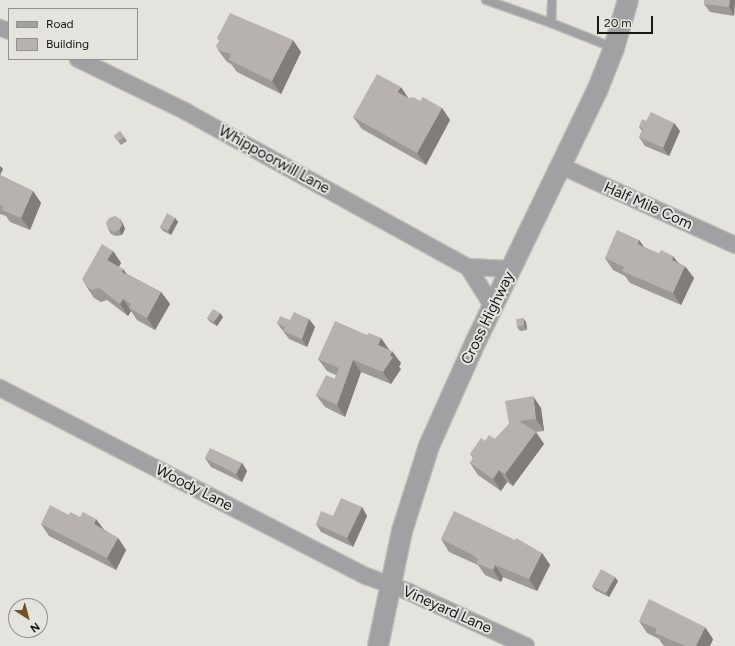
<!DOCTYPE html>
<style>
body{margin:0}
#map{position:relative;width:735px;height:646px;overflow:hidden;background:#e4e3de;font-family:Figtree,sans-serif}
div>[style]{position:absolute}
[style*='--x']{left:calc(var(--x)*1px);top:calc(var(--y)*1px);width:calc(var(--w)*1px);rotate:calc(var(--a)*1deg)}
.roads{filter:drop-shadow(1px 0 #bfbeba) drop-shadow(-1px 0 #bfbeba) drop-shadow(0 1px #bfbeba) drop-shadow(0 -1px #bfbeba)}
.service>*{height:8px;margin:-4px;padding:0 4px;transform-origin:4px;border-radius:4px;background:#a1a1a3}
.minor>*{height:16px;margin:-8px;padding:0 8px;transform-origin:8px;border-radius:8px;background:#a1a1a3}
.tertiary>*{height:20px;margin:-10px;padding:0 10px;transform-origin:10px;border-radius:10px;background:#a1a1a3}
.wall>*{inset:0;background:#9d9997}
.shaded-wall>*{inset:0;background:#807d7b}
.building>*{inset:0;background:#b7b2b0}
span{translate:-50% -50%;white-space:nowrap;text-align:center;line-height:1.15;-webkit-text-stroke:4px #e4e3de;paint-order:stroke}
.street-label{font-size:15px;color:#181716}
.legend{position:absolute;left:8px;top:8px;width:130px;height:52px;box-sizing:border-box;background:#e4e3de;border:1px solid #92918e;margin:0;padding:5px 7px;list-style:none;font-size:12px;color:#181716}
.legend li{display:flex;align-items:center;gap:8px;height:20px}
.legend b{width:20px;border:1px solid #92918e}
.north{position:absolute;left:8px;top:598px;width:40px;height:40px;box-sizing:border-box;background:#e4e3de;border:1px solid #92918e;border-radius:50%;rotate:144deg;font-size:11px;font-weight:700;line-height:16px;text-align:center;color:#181716}
.north::after{content:'';display:block;margin:auto;width:14px;height:18px;background:#715227;clip-path:polygon(50% 0,100% 100%,50% 72%,0 100%)}
.scale{position:absolute;left:597px;top:16px;width:56px;height:18px;box-sizing:border-box;border:2px solid #181716;border-top:0;padding-left:5px;font-size:12px;line-height:14px;white-space:nowrap;color:#181716;-webkit-text-stroke:3px #e4e3de;paint-order:stroke}
</style>
<div id="map">
<div class="roads">
<div class="service">
<i style="--x:486;--y:0;--w:69;--a:19.5"></i>
<i style="--x:552;--y:0;--w:23;--a:92"></i>
<i style="--x:551;--y:23;--w:68;--a:21.6"></i>
</div>
<div class="minor">
<i style="--x:0;--y:28;--w:9;--a:18"></i>
<i style="--x:78;--y:59;--w:119;--a:25.9"></i>
<i style="--x:185;--y:111;--w:323;--a:28.9"></i>
<i style="--x:468;--y:267;--w:47;--a:58"></i>
<i style="--x:561;--y:166;--w:191;--a:24.4"></i>
<i style="--x:468;--y:267;--w:43;--a:2.7"></i>
<i style="--x:0;--y:388;--w:411;--a:27.2"></i>
<i style="--x:366;--y:576;--w:46;--a:20.4"></i>
<i style="--x:409;--y:592;--w:129;--a:24.8"></i>
</div>
<div class="tertiary">
<i style="--x:378;--y:646;--w:117;--a:-78.2"></i>
<i style="--x:402;--y:531;--w:89;--a:-72.4"></i>
<i style="--x:429;--y:446;--w:115;--a:-65.9"></i>
<i style="--x:476;--y:341;--w:278;--a:-64.2"></i>
<i style="--x:597;--y:91;--w:46;--a:-68.4"></i>
<i style="--x:614;--y:48;--w:50;--a:-73.7"></i>
</div>
</div>
<div class="wall">
<i style="clip-path:polygon(735px 0,734px 16px,710px 12px,704px 4px)"></i>
<i style="clip-path:polygon(217px 38px,301px 52px,281px 94px,237px 72px,231px 64px,227px 62px,218px 50px,219px 40px)"></i>
<i style="clip-path:polygon(408px 98px,420px 101px,442px 108px,450px 120px,426px 165px,362px 129px,353px 117px)"></i>
<i style="clip-path:polygon(646px 121px,674px 123px,680px 131px,669px 156px,645px 146px,639px 137px,642px 131px,639px 127px)"></i>
<i style="clip-path:polygon(120px 131px,127px 141px,121px 145px,114px 136px)"></i>
<i style="clip-path:polygon(0 166px,3px 169px,0 175px,33px 191px,41px 203px,30px 230px,10px 222px,6px 216px,0 214px)"></i>
<i style="clip-path:polygon(175px 218px,178px 222px,171px 235px,163px 231px,160px 227px)"></i>
<i style="clip-path:polygon(120px 219px,123px 224px,125px 229px,122px 235px,116px 236px,111px 234px,108px 229px)"></i>
<i style="clip-path:polygon(639px 240px,644px 247px,678px 262px,694px 278px,681px 305px,630px 283px,625px 276px,613px 270px,605px 258px)"></i>
<i style="clip-path:polygon(113px 251px,121px 263px,119px 267px,123px 269px,127px 274px,161px 292px,170px 304px,155px 330px,137px 320px,131px 311px,128px 316px,107px 300px,101px 302px,94px 298px,86px 286px)"></i>
<i style="clip-path:polygon(223px 317px,217px 326px,210px 322px,207px 318px)"></i>
<i style="clip-path:polygon(309px 319px,315px 327px,307px 347px,289px 339px,277px 323px,290px 320px)"></i>
<i style="clip-path:polygon(526px 322px,527px 330px,520px 331px,517px 327px)"></i>
<i style="clip-path:polygon(367px 335px,381px 338px,389px 349px,401px 363px,399px 367px,401px 369px,391px 384px,361px 372px,345px 417px,325px 407px,316px 395px,335px 379px,336px 375px,327px 371px,318px 359px)"></i>
<i style="clip-path:polygon(541px 408px,544px 431px,536px 432px,544px 444px,513px 486px,507px 482px,501px 491px,478px 475px,470px 463px,473px 458px,470px 454px,485px 441px,495px 439px,509px 424px)"></i>
<i style="clip-path:polygon(205px 458px,242px 463px,247px 471px,242px 482px,211px 467px)"></i>
<i style="clip-path:polygon(362px 507px,367px 516px,353px 547px,321px 532px,316px 524px,333px 516px)"></i>
<i style="clip-path:polygon(69px 515px,103px 529px,118px 538px,126px 550px,116px 570px,49px 536px,41px 524px)"></i>
<i style="clip-path:polygon(441px 539px,542px 553px,550px 565px,537px 591px,503px 577px,501px 582px,485px 575px,478px 565px,449px 552px)"></i>
<i style="clip-path:polygon(618px 581px,609px 597px,595px 590px,592px 586px)"></i>
<i style="clip-path:polygon(639px 621px,713px 639px,710px 646px,665px 646px,663px 645px,659px 639px,647px 633px)"></i>
</div>
<div class="shaded-wall">
<i style="clip-path:polygon(730px 0,735px 0,734px 16px,729px 7px)"></i>
<i style="clip-path:polygon(293px 40px,301px 52px,281px 94px,272px 81px)"></i>
<i style="clip-path:polygon(401px 87px,409px 99px,397px 92px)"></i>
<i style="clip-path:polygon(442px 108px,450px 120px,426px 165px,417px 153px)"></i>
<i style="clip-path:polygon(674px 123px,680px 131px,669px 156px,663px 148px)"></i>
<i style="clip-path:polygon(0 166px,3px 169px,0 175px)"></i>
<i style="clip-path:polygon(33px 191px,41px 203px,30px 230px,21px 218px)"></i>
<i style="clip-path:polygon(175px 218px,178px 222px,171px 235px,168px 231px)"></i>
<i style="clip-path:polygon(120px 219px,123px 224px,125px 229px,122px 235px,119px 230px)"></i>
<i style="clip-path:polygon(639px 240px,648px 252px,638px 244px)"></i>
<i style="clip-path:polygon(113px 251px,121px 263px,116px 272px,107px 260px)"></i>
<i style="clip-path:polygon(673px 256px,682px 268px,672px 260px)"></i>
<i style="clip-path:polygon(685px 266px,694px 278px,681px 305px,673px 293px)"></i>
<i style="clip-path:polygon(123px 269px,131px 281px,122px 272px)"></i>
<i style="clip-path:polygon(161px 292px,170px 304px,155px 330px,147px 318px)"></i>
<i style="clip-path:polygon(123px 299px,131px 311px,128px 316px,120px 304px)"></i>
<i style="clip-path:polygon(220px 313px,223px 317px,217px 326px,214px 322px)"></i>
<i style="clip-path:polygon(523px 318px,526px 322px,527px 330px,524px 325px)"></i>
<i style="clip-path:polygon(309px 319px,315px 327px,307px 347px,302px 339px)"></i>
<i style="clip-path:polygon(381px 338px,389px 350px,378px 345px)"></i>
<i style="clip-path:polygon(392px 351px,401px 363px,399px 367px,401px 369px,391px 384px,383px 372px)"></i>
<i style="clip-path:polygon(353px 360px,361px 372px,345px 417px,337px 405px)"></i>
<i style="clip-path:polygon(533px 396px,541px 408px,544px 431px,536px 419px)"></i>
<i style="clip-path:polygon(536px 432px,544px 444px,513px 486px,505px 474px)"></i>
<i style="clip-path:polygon(242px 463px,247px 471px,242px 482px,236px 474px)"></i>
<i style="clip-path:polygon(499px 470px,507px 482px,501px 491px,493px 479px)"></i>
<i style="clip-path:polygon(362px 507px,367px 516px,353px 547px,347px 538px)"></i>
<i style="clip-path:polygon(96px 519px,105px 531px,94px 524px)"></i>
<i style="clip-path:polygon(118px 538px,126px 550px,116px 570px,107px 558px)"></i>
<i style="clip-path:polygon(542px 553px,550px 565px,537px 591px,529px 579px)"></i>
<i style="clip-path:polygon(495px 565px,503px 577px,501px 582px,493px 570px)"></i>
<i style="clip-path:polygon(615px 577px,618px 581px,609px 597px,606px 593px)"></i>
<i style="clip-path:polygon(705px 627px,713px 639px,710px 646px,696px 646px)"></i>
</div>
<div class="building">
<i style="clip-path:polygon(704px 0,730px 0,729px 7px,704px 4px)"></i>
<i style="clip-path:polygon(230px 13px,293px 40px,272px 81px,229px 60px,231px 54px,218px 50px,216px 46px,220px 39px,217px 38px)"></i>
<i style="clip-path:polygon(377px 74px,401px 87px,397px 92px,408px 98px,413px 97px,420px 101px,423px 97px,442px 108px,417px 153px,353px 117px)"></i>
<i style="clip-path:polygon(651px 112px,674px 123px,663px 148px,639px 137px,643px 128px,639px 127px,642px 119px,646px 121px)"></i>
<i style="clip-path:polygon(120px 131px,124px 137px,118px 141px,114px 136px)"></i>
<i style="clip-path:polygon(0 175px,33px 191px,21px 218px,2px 210px,4px 206px,0 205px)"></i>
<i style="clip-path:polygon(167px 213px,175px 218px,168px 231px,160px 227px)"></i>
<i style="clip-path:polygon(115px 216px,120px 219px,122px 225px,119px 230px,114px 232px,108px 229px,106px 223px,109px 218px)"></i>
<i style="clip-path:polygon(617px 230px,639px 240px,638px 244px,659px 254px,661px 250px,673px 256px,672px 260px,685px 266px,673px 293px,622px 271px,624px 267px,605px 258px)"></i>
<i style="clip-path:polygon(102px 244px,113px 251px,107px 260px,123px 269px,122px 272px,161px 292px,147px 318px,129px 308px,131px 304px,123px 299px,120px 304px,99px 288px,92px 290px,86px 286px,82px 279px)"></i>
<i style="clip-path:polygon(213px 309px,220px 313px,214px 322px,207px 318px)"></i>
<i style="clip-path:polygon(294px 312px,309px 319px,302px 339px,283px 331px,285px 327px,277px 323px,280px 316px,290px 320px)"></i>
<i style="clip-path:polygon(523px 318px,524px 325px,517px 327px,516px 319px)"></i>
<i style="clip-path:polygon(335px 321px,367px 335px,369px 333px,381px 338px,378px 345px,392px 351px,390px 356px,393px 357px,383px 372px,353px 360px,337px 405px,316px 395px,326px 375px,335px 379px,339px 368px,318px 359px)"></i>
<i style="clip-path:polygon(533px 396px,536px 419px,519px 421px,536px 432px,505px 474px,499px 470px,493px 479px,470px 463px,474px 457px,470px 454px,481px 438px,485px 441px,489px 435px,495px 439px,509px 424px,505px 401px)"></i>
<i style="clip-path:polygon(210px 448px,242px 463px,236px 474px,205px 458px)"></i>
<i style="clip-path:polygon(341px 498px,362px 507px,347px 538px,316px 524px,321px 511px,333px 516px)"></i>
<i style="clip-path:polygon(50px 505px,69px 515px,70px 512px,80px 517px,83px 512px,96px 519px,94px 524px,118px 538px,107px 558px,41px 524px)"></i>
<i style="clip-path:polygon(454px 511px,515px 540px,516px 538px,542px 553px,529px 579px,495px 565px,493px 570px,476px 563px,478px 559px,471px 554px,441px 539px)"></i>
<i style="clip-path:polygon(601px 569px,615px 577px,606px 593px,592px 586px)"></i>
<i style="clip-path:polygon(649px 599px,705px 627px,696px 646px,685px 646px,655px 633px,657px 629px,639px 621px)"></i>
</div>
<div class="street-label">
<span style="left:274px;top:160px;rotate:29deg">Whippoorwill Lane</span>
<span style="left:648px;top:206px;rotate:24deg">Half Mile Com</span>
<span style="left:488px;top:318px;rotate:-64deg">Cross Highway</span>
<span style="left:194px;top:488px;rotate:27deg">Woody Lane</span>
<span style="left:447px;top:610px;rotate:24deg">Vineyard Lane</span>
</div>
<ul class="legend">
<li><b style="height:5px;background:#a1a1a3"></b>Road</li>
<li><b style="height:11px;background:#b7b2b0"></b>Building</li>
</ul>
<div class="north">N</div>
<div class="scale">20 m</div>
</div>
